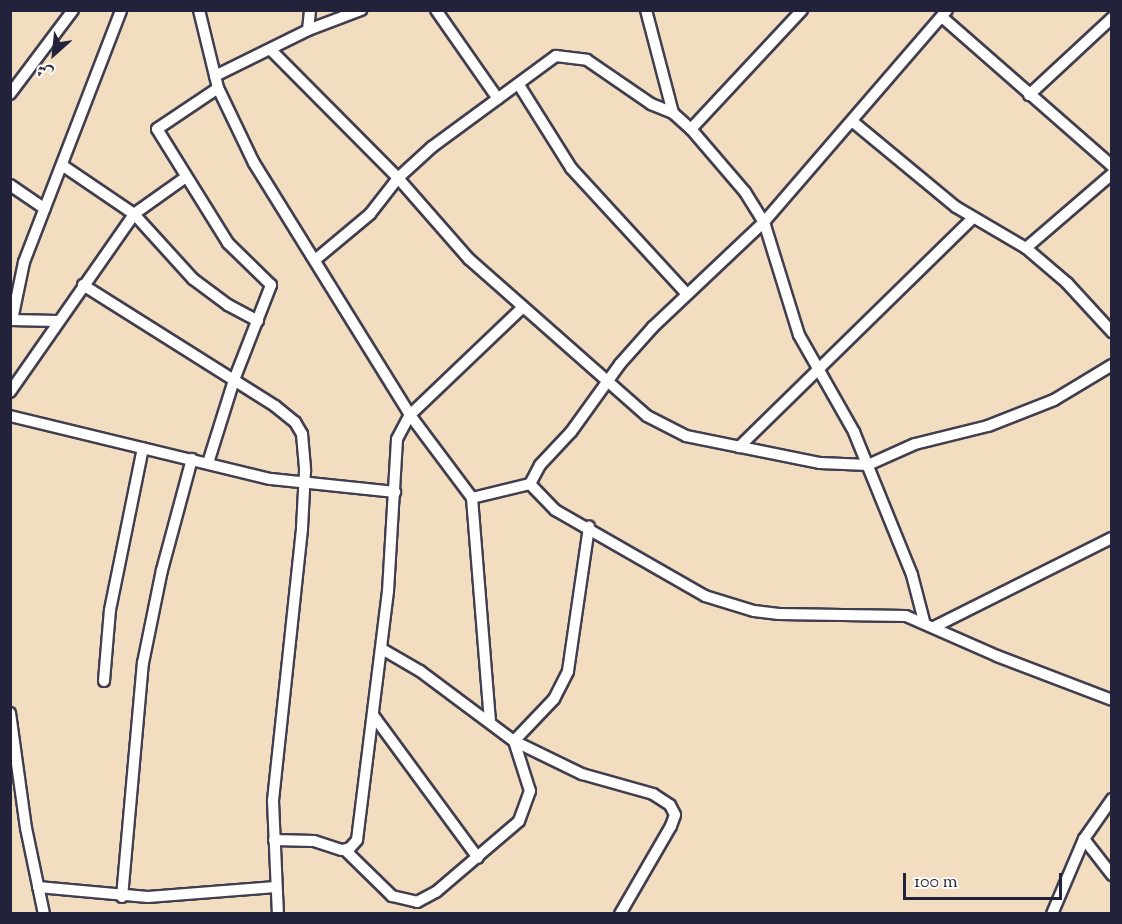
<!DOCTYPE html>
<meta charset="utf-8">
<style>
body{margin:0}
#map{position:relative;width:1122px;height:924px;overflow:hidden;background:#f3ddc0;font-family:"Sorts Mill Goudy",Amiri,serif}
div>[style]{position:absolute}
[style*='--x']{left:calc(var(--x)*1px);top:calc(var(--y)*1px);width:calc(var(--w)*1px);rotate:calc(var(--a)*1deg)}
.roads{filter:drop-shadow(2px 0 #413e4f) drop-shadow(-2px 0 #413e4f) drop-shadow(0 2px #413e4f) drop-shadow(0 -2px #413e4f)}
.minor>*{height:10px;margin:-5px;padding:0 5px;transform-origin:5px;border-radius:5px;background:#fff}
span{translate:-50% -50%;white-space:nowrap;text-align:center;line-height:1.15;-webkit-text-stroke:5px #fdfcf7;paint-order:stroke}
.frame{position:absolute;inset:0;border:12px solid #22223b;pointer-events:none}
.north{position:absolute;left:24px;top:24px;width:60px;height:60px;-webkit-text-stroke:4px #fdfcf7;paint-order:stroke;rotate:207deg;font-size:16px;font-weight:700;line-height:24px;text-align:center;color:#22223b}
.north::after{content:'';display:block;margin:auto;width:21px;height:27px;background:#22223b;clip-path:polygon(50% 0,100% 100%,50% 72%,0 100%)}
.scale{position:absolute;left:903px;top:873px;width:159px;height:27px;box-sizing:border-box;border:3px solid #22223b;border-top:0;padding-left:8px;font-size:18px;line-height:21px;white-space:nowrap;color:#22223b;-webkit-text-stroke:4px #fdfcf7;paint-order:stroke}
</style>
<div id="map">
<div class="roads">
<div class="minor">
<i style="--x:199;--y:10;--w:80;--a:76.3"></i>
<i style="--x:218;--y:88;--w:83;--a:64.4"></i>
<i style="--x:254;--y:163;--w:296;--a:58.2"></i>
<i style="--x:410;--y:415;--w:104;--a:53.2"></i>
<i style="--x:472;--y:498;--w:223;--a:85.4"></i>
<i style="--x:436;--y:10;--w:108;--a:55.1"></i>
<i style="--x:646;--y:10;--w:106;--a:75.3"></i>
<i style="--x:942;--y:17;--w:226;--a:41.2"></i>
<i style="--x:308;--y:30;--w:57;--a:-20.7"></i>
<i style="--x:271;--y:50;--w:180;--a:45.2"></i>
<i style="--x:398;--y:178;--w:108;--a:48.8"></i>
<i style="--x:469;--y:259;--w:237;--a:41.4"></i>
<i style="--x:647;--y:416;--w:44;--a:27.1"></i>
<i style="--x:686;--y:436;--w:137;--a:11.4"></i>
<i style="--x:820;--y:463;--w:48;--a:2.4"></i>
<i style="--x:868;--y:465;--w:51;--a:-24.1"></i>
<i style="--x:915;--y:444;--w:75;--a:-13.9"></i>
<i style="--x:988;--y:426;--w:71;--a:-21.5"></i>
<i style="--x:1054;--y:400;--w:68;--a:-31.1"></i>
<i style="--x:215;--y:76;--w:104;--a:-26.3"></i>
<i style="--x:308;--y:30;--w:20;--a:-84"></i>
<i style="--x:519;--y:85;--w:98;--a:57.9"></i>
<i style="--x:571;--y:168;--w:170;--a:47.4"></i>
<i style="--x:10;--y:94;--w:105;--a:-53.1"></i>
<i style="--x:1029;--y:95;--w:113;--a:-42.9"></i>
<i style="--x:852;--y:121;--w:135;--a:39.6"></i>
<i style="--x:956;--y:207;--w:81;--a:30.4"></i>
<i style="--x:1026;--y:248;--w:54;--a:40.5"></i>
<i style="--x:1067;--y:283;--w:67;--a:47.4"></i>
<i style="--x:691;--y:129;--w:163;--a:-47"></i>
<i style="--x:186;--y:177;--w:64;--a:144.6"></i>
<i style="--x:134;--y:214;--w:88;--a:47.8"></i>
<i style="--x:193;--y:279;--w:44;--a:36.6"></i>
<i style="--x:228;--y:305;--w:34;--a:28"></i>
<i style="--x:10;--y:185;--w:42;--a:34.4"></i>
<i style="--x:1026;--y:248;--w:113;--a:-40.7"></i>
<i style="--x:315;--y:260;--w:72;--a:-39.9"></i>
<i style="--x:370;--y:214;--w:46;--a:-52.1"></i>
<i style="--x:398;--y:178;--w:46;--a:-42.4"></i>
<i style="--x:432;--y:147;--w:154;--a:-36.3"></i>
<i style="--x:556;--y:56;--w:31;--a:7"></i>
<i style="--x:587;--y:60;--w:78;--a:34.5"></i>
<i style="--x:651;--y:104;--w:24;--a:22"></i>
<i style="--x:673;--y:113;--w:24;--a:42"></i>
<i style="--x:691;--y:129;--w:83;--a:49.4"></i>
<i style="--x:745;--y:192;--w:36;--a:58"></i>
<i style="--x:764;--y:222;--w:118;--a:72.8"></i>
<i style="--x:799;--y:335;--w:112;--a:60.4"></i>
<i style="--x:854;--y:432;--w:154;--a:67.9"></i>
<i style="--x:912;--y:575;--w:48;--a:75.4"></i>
<i style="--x:83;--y:285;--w:227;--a:32.2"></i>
<i style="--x:275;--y:406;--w:26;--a:39"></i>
<i style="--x:295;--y:422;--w:14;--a:60"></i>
<i style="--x:302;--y:434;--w:37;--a:85"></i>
<i style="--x:305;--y:471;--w:58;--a:93"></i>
<i style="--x:302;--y:529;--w:274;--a:96.1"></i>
<i style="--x:273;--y:801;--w:113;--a:87.5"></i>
<i style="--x:10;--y:320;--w:48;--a:1.2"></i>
<i style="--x:12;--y:320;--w:59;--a:-78.3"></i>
<i style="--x:24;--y:262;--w:270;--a:-68.9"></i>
<i style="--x:10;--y:392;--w:217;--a:-55.1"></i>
<i style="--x:134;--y:214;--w:87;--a:-145.8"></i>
<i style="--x:10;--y:416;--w:268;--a:13.6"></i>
<i style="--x:271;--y:479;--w:125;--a:6"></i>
<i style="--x:739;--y:447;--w:327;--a:-44.4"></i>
<i style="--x:208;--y:463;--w:87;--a:-72.6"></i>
<i style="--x:234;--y:380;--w:102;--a:-68.7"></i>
<i style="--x:271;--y:285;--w:60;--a:-135.7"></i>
<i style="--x:228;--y:243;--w:134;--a:-121.9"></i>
<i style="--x:157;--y:129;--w:73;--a:-33.9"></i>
<i style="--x:530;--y:484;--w:21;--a:-62"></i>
<i style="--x:540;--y:465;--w:45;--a:-46.8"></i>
<i style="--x:571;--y:432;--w:84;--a:-54.2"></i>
<i style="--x:620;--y:364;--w:50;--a:-48.3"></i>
<i style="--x:653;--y:327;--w:153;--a:-43.4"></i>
<i style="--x:764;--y:222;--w:280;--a:-49.2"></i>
<i style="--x:472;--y:498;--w:60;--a:-13.6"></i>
<i style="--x:530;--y:484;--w:36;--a:46"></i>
<i style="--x:555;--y:510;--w:173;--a:29.8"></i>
<i style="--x:705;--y:596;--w:51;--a:17"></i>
<i style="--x:754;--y:611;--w:25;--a:7"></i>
<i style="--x:779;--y:614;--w:127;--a:0.9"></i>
<i style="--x:906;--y:616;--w:99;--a:23.7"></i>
<i style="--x:997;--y:656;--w:123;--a:20.9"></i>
<i style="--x:936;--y:626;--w:197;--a:-26.6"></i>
<i style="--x:382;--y:649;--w:44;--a:30.1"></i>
<i style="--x:420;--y:671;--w:117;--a:36.7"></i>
<i style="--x:514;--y:741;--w:76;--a:25.9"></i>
<i style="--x:582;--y:774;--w:74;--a:15.7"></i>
<i style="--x:653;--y:794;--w:20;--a:33"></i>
<i style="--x:670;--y:805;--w:11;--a:63"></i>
<i style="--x:675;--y:815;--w:12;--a:110"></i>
<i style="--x:671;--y:826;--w:102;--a:120.1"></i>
<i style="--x:104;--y:681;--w:71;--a:-85.2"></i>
<i style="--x:110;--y:610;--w:165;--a:-78.5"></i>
<i style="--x:10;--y:713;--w:116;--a:82.1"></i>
<i style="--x:26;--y:828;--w:88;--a:78.2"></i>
<i style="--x:373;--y:715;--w:177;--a:53.7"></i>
<i style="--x:1112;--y:799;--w:49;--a:125"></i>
<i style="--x:1084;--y:839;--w:46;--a:52.1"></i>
<i style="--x:274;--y:840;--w:40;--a:1.4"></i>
<i style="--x:314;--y:841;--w:29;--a:18"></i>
<i style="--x:342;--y:850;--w:8;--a:-14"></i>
<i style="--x:350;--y:848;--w:11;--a:-49"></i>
<i style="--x:357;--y:840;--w:251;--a:-82.9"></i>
<i style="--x:388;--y:591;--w:152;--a:-86.6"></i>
<i style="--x:397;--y:439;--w:27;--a:-62"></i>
<i style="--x:410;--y:415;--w:156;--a:-43.7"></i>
<i style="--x:345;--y:850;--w:66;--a:44.4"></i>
<i style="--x:392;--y:896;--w:26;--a:13"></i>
<i style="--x:417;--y:902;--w:21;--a:-28"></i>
<i style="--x:436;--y:892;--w:109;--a:-40.5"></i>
<i style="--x:519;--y:821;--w:32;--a:-70"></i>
<i style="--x:530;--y:791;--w:52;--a:-107.7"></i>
<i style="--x:514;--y:741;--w:58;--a:-46.4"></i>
<i style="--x:554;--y:699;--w:31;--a:-63"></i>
<i style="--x:568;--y:671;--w:146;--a:-81.7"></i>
<i style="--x:38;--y:887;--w:110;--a:5.2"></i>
<i style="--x:148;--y:897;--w:128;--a:-4.5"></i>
<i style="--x:122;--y:897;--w:235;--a:-84.9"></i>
<i style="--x:143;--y:663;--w:95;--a:-78.5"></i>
<i style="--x:162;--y:570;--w:115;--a:-74.9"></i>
<i style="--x:1052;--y:914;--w:82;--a:-66.9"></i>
</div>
</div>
<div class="frame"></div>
<div class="north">ش</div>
<div class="scale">100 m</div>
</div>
